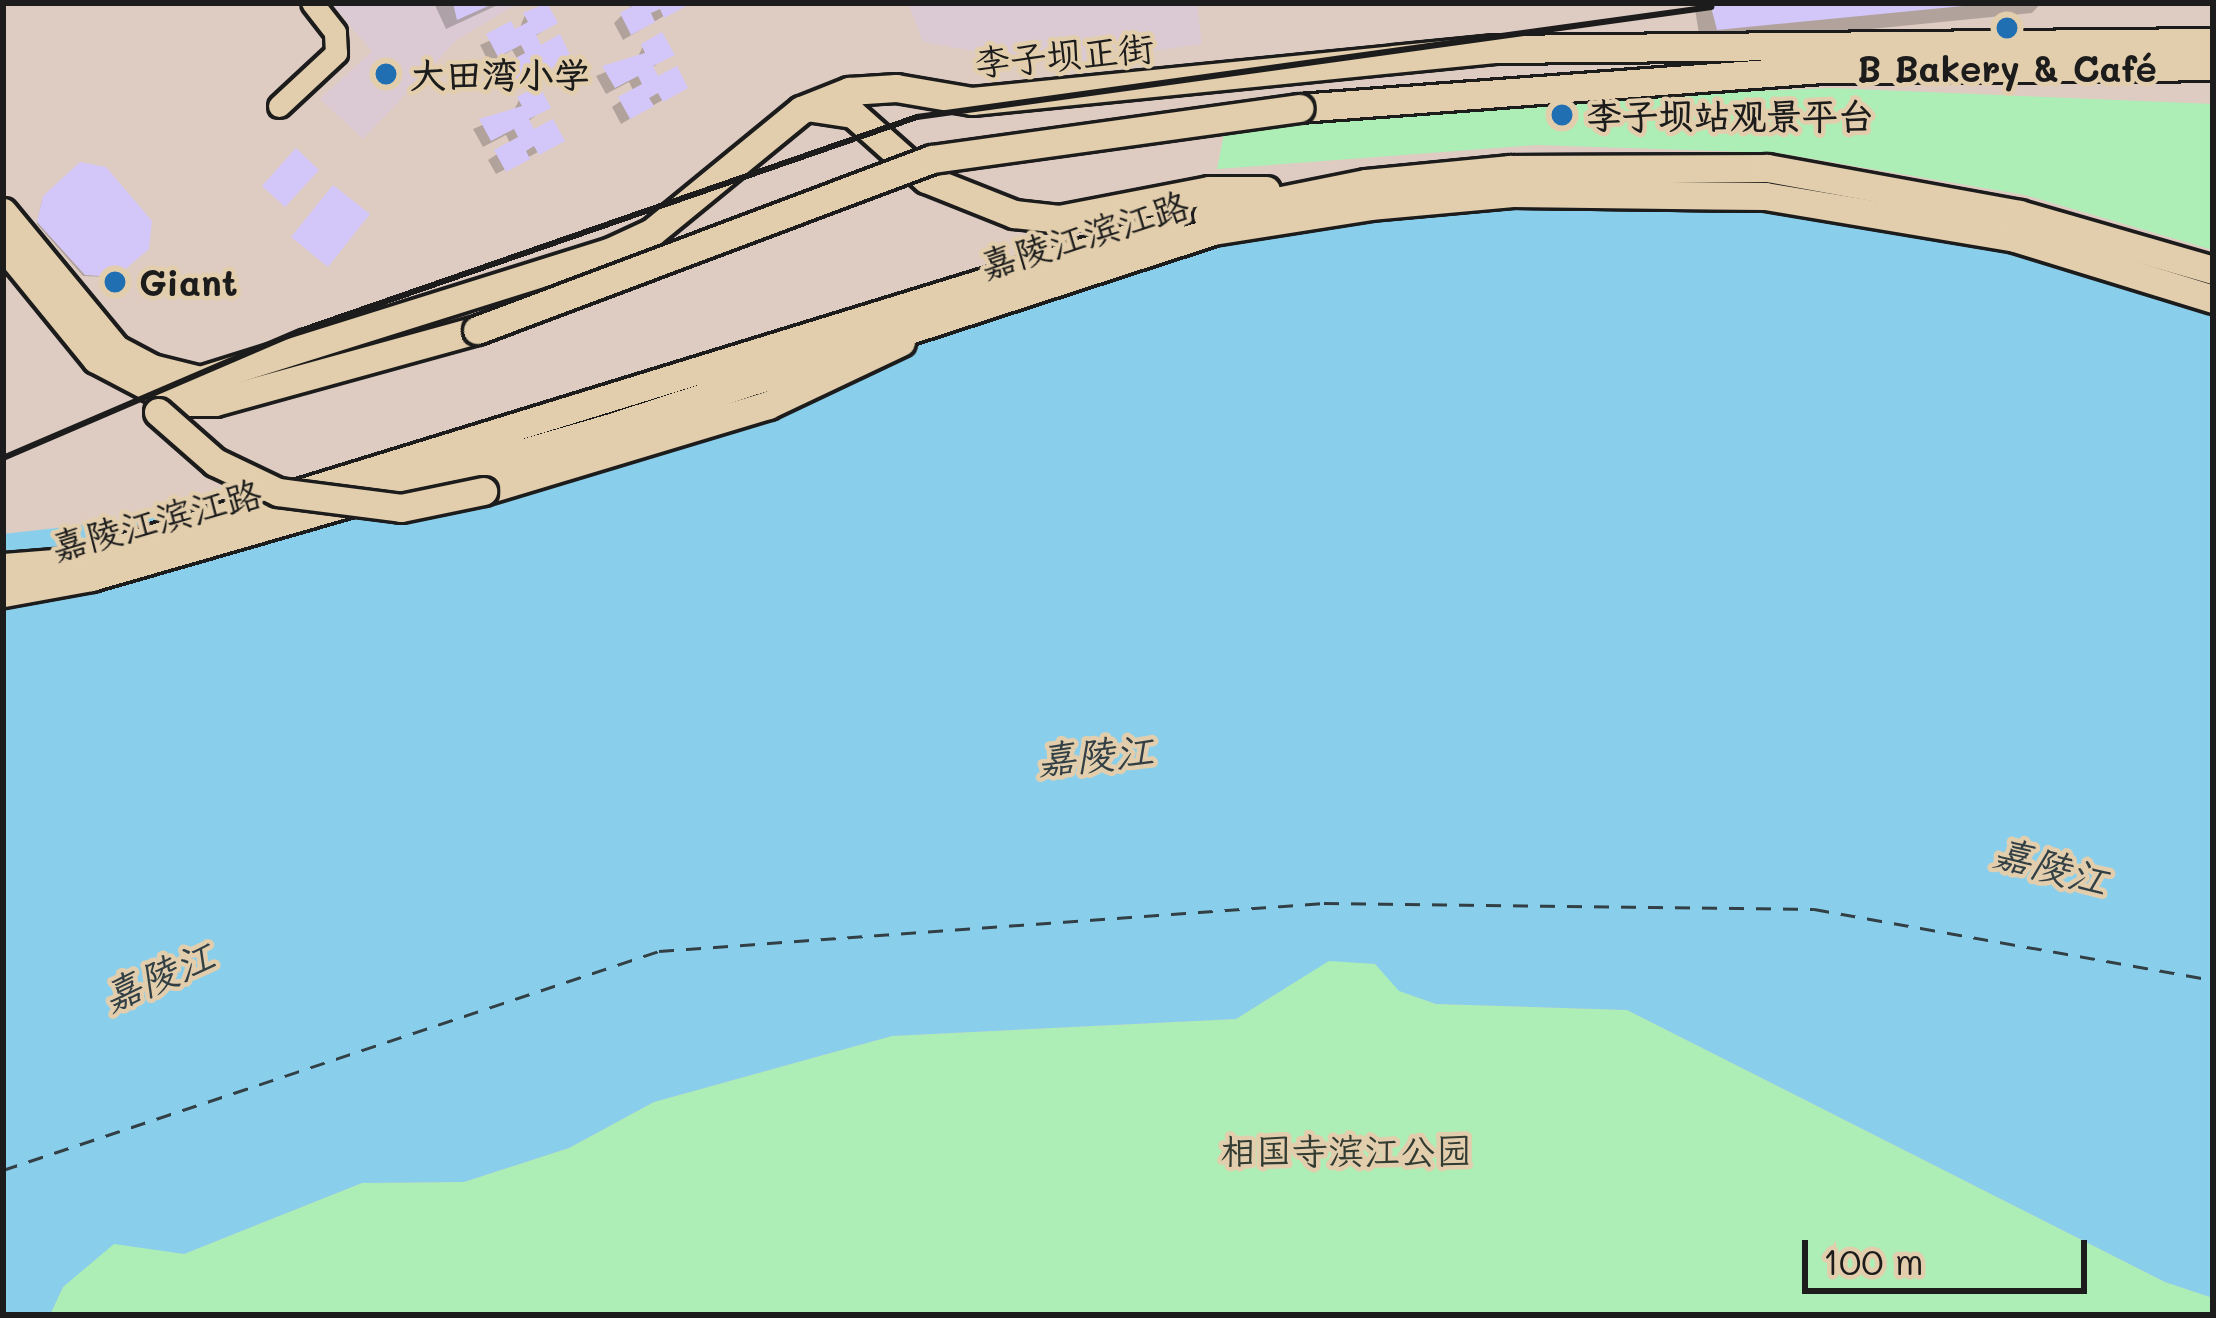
<!DOCTYPE html>
<meta charset="utf-8">
<style>
body{margin:0}
#map{position:relative;width:2216px;height:1318px;overflow:hidden;background:#deccc3;font-family:Mali,"LXGW WenKai TC",sans-serif}
div>[style]{position:absolute}
[style*='--x']{left:calc(var(--x)*1px);top:calc(var(--y)*1px);width:calc(var(--w)*1px);rotate:calc(var(--a)*1deg)}
.built>*{inset:0;background:#dbcad3}
.green>*{inset:0;background:#adeeb6}
.water>*{inset:0;background:#89cfeb}
.shadow>*{inset:0;background:#0003}
.ferry>*{height:3px;margin-top:-1.5px;transform-origin:0;background:repeating-linear-gradient(90deg,#324045 0 15px,transparent 0 27px)}
.building>*{inset:0;background:#d3c6f8}
.roads{filter:drop-shadow(3px 0 #1c1c1c) drop-shadow(-3px 0 #1c1c1c) drop-shadow(0 3px #1c1c1c) drop-shadow(0 -3px #1c1c1c)}
.minor>*{height:21px;margin:-10.5px;padding:0 10.5px;transform-origin:10.5px;border-radius:10.5px;background:#e2ceac}
.major>*{height:27px;margin:-13.5px;padding:0 13.5px;transform-origin:13.5px;border-radius:13.5px;background:#e2ceac}
.rail>*{height:6px;margin:-3px;padding:0 3px;transform-origin:3px;border-radius:3px;background:#1c1c1c}
.bridges{filter:drop-shadow(3px 0 #1c1c1c) drop-shadow(-3px 0 #1c1c1c) drop-shadow(0 3px #1c1c1c) drop-shadow(0 -3px #1c1c1c)}
.major-bridge>*{height:27px;margin:-13.5px;padding:0 13.5px;transform-origin:13.5px;border-radius:13.5px;background:#e2ceac}
.dots>*{width:33px;height:33px;translate:-50% -50%;box-sizing:border-box;border:6px solid #e2ceac;border-radius:50%}
span{translate:-50% -50%;white-space:nowrap;text-align:center;line-height:1.15;-webkit-text-stroke:9px #e2ceac;paint-order:stroke}
.street-label{font-size:36px;color:#1c1c1c}
.poi-label{font-size:36px;color:#1c1c1c;font-weight:700}
.left{translate:0 -50%;text-align:left}
.park-label{font-size:36px;color:#323c33}
.water-label{font-size:39px;color:#324045;font-style:italic}
.frame{position:absolute;inset:0;border:6px solid #1c1c1c;pointer-events:none}
.scale{position:absolute;left:1802px;top:1240px;width:285px;height:54px;box-sizing:border-box;border:6px solid #1c1c1c;border-top:0;padding-left:15px;font-size:36px;line-height:42px;white-space:nowrap;color:#1c1c1c;-webkit-text-stroke:9px #e2ceac;paint-order:stroke}
</style>
<div id="map">
<div class="built">
<i style="clip-path:polygon(330px 3px,519px 3px,457px 40px,363px 139px,320px 99px,372px 51px)"></i>
<i style="clip-path:polygon(908px 3px,1197px 3px,1202px 44px,1053px 65px,923px 42px)"></i>
</div>
<div class="green">
<i style="clip-path:polygon(1831px 88px,2213px 104px,2213px 250px,2025px 195px,1778px 153px,1537px 145px,1217px 169px,1224px 134px,1484px 102px)"></i>
<i style="clip-path:polygon(1329px 960px,1375px 964px,1400px 991px,1436px 1004px,1627px 1010px,2165px 1282px,2213px 1298px,2213px 1315px,50px 1315px,63px 1287px,114px 1243px,184px 1254px,362px 1183px,464px 1182px,569px 1148px,654px 1102px,892px 1036px,1236px 1019px)"></i>
</div>
<div class="water">
<i style="clip-path:polygon(1625px 173px,2213px 287px,2213px 1298px,2165px 1282px,1627px 1010px,1436px 1004px,1399px 991px,1375px 964px,1329px 961px,1236px 1019px,892px 1036px,654px 1102px,569px 1148px,464px 1182px,362px 1183px,184px 1254px,114px 1244px,63px 1287px,50px 1315px,3px 1315px,3px 534px,136px 519px,517px 498px,887px 299px)"></i>
</div>
<div class="shadow">
<i style="clip-path:polygon(434px 3px,502px 3px,446px 29px)"></i>
<i style="clip-path:polygon(634px 3px,686px 3px,623px 40px,614px 23px)"></i>
<i style="clip-path:polygon(1694px 3px,2041px 3px,2032px 13px,1701px 46px)"></i>
<i style="clip-path:polygon(525px 15px,554px 23px,533px 38px,540px 49px,568px 56px,504px 93px,495px 76px,518px 60px,512px 50px,489px 63px,480px 45px,520px 27px)"></i>
<i style="clip-path:polygon(643px 46px,671px 54px,650px 69px,656px 80px,685px 87px,621px 124px,612px 107px,634px 92px,629px 82px,606px 94px,596px 76px,637px 59px)"></i>
<i style="clip-path:polygon(519px 100px,547px 107px,527px 122px,533px 133px,561px 140px,496px 174px,488px 160px,511px 145px,506px 135px,483px 147px,473px 129px,513px 112px)"></i>
<i style="clip-path:polygon(42px 200px,146px 247px,112px 277px,83px 276px,37px 224px)"></i>
</div>
<div class="ferry">
<i style="--x:3;--y:1170;--w:692;--a:-18.46"></i>
<i style="--x:659;--y:951;--w:667;--a:-4.13"></i>
<i style="--x:1324;--y:903;--w:490;--a:0.7"></i>
<i style="--x:1814;--y:909;--w:405;--a:10.1"></i>
</div>
<div class="building">
<i style="clip-path:polygon(453px 3px,495px 3px,457px 20px)"></i>
<i style="clip-path:polygon(547px 3px,558px 23px,536px 35px,541px 45px,560px 34px,571px 57px,546px 71px,541px 62px,532px 66px,537px 75px,513px 87px,501px 66px,525px 53px,521px 45px,498px 57px,486px 34px,511px 21px,515px 29px,528px 22px,523px 13px)"></i>
<i style="clip-path:polygon(638px 3px,692px 3px,664px 18px,660px 9px,651px 13px,655px 22px,631px 35px,620px 13px)"></i>
<i style="clip-path:polygon(1710px 3px,1963px 3px,1963px 6px,1717px 30px)"></i>
<i style="clip-path:polygon(662px 32px,675px 55px,653px 66px,658px 76px,677px 66px,688px 88px,663px 102px,658px 93px,649px 98px,654px 106px,630px 119px,618px 97px,642px 84px,638px 76px,615px 88px,602px 66px,645px 53px,641px 44px)"></i>
<i style="clip-path:polygon(539px 85px,551px 108px,529px 119px,534px 129px,553px 119px,565px 141px,539px 155px,534px 146px,526px 151px,530px 159px,506px 172px,494px 150px,518px 137px,514px 129px,491px 141px,479px 119px,522px 106px,517px 97px)"></i>
<i style="clip-path:polygon(296px 148px,319px 170px,285px 207px,262px 186px)"></i>
<i style="clip-path:polygon(80px 162px,106px 167px,152px 221px,149px 249px,116px 277px,85px 275px,37px 222px,43px 196px)"></i>
<i style="clip-path:polygon(333px 185px,370px 214px,328px 267px,291px 237px)"></i>
</div>
<div class="roads">
<div class="minor">
<i style="--x:279;--y:106;--w:78;--a:-42.9"></i>
<i style="--x:336;--y:53;--w:21;--a:-93"></i>
<i style="--x:335;--y:32;--w:37;--a:-128"></i>
</div>
<div class="major">
<i style="--x:813;--y:108;--w:40;--a:8.5"></i>
<i style="--x:853;--y:114;--w:98;--a:41.7"></i>
<i style="--x:926;--y:179;--w:95;--a:21.7"></i>
<i style="--x:1014;--y:214;--w:45;--a:6.3"></i>
<i style="--x:1059;--y:219;--w:153;--a:-10.9"></i>
<i style="--x:1209;--y:190;--w:57;--a:0"></i>
<i style="--x:1299;--y:108;--w:523;--a:-4.27"></i>
<i style="--x:1821;--y:69;--w:392;--a:-0.4"></i>
<i style="--x:3;--y:212;--w:178;--a:50.5"></i>
<i style="--x:116;--y:349;--w:41;--a:27.8"></i>
<i style="--x:152;--y:368;--w:49;--a:14"></i>
<i style="--x:200;--y:380;--w:429;--a:-17.4"></i>
<i style="--x:609;--y:252;--w:47;--a:-24.9"></i>
<i style="--x:652;--y:232;--w:193;--a:-39.3"></i>
<i style="--x:801;--y:110;--w:52;--a:-21.6"></i>
<i style="--x:849;--y:91;--w:47;--a:-3.7"></i>
<i style="--x:896;--y:88;--w:77;--a:9.7"></i>
<i style="--x:972;--y:101;--w:525;--a:-5.69"></i>
<i style="--x:1494;--y:49;--w:719;--a:-0.56"></i>
<i style="--x:1207;--y:215;--w:162;--a:-11.4"></i>
<i style="--x:1366;--y:183;--w:145;--a:-5.6"></i>
<i style="--x:1510;--y:169;--w:257;--a:-0.2"></i>
<i style="--x:1767;--y:168;--w:256;--a:10.3"></i>
<i style="--x:2019;--y:214;--w:202;--a:16.1"></i>
<i style="--x:3;--y:245;--w:147;--a:50.8"></i>
<i style="--x:96;--y:359;--w:93;--a:27.7"></i>
<i style="--x:178;--y:402;--w:37;--a:0"></i>
<i style="--x:215;--y:402;--w:272;--a:-15.4"></i>
<i style="--x:483;--y:491;--w:298;--a:-16.8"></i>
<i style="--x:768;--y:405;--w:147;--a:-25.3"></i>
<i style="--x:3;--y:567;--w:75;--a:-4.6"></i>
<i style="--x:78;--y:561;--w:1143;--a:-17.1"></i>
<i style="--x:3;--y:593;--w:89;--a:-10.3"></i>
<i style="--x:91;--y:577;--w:541;--a:-16.09"></i>
<i style="--x:611;--y:427;--w:633;--a:-18.03"></i>
<i style="--x:1213;--y:231;--w:159;--a:-9"></i>
<i style="--x:1370;--y:206;--w:143;--a:-5.2"></i>
<i style="--x:1512;--y:193;--w:253;--a:0.7"></i>
<i style="--x:1765;--y:196;--w:254;--a:9.5"></i>
<i style="--x:2015;--y:238;--w:207;--a:17.1"></i>
</div>
</div>
<div class="rail">
<i style="--x:3;--y:458;--w:323;--a:-23.2"></i>
<i style="--x:300;--y:331;--w:653;--a:-19.13"></i>
<i style="--x:917;--y:117;--w:802;--a:-7.89"></i>
</div>
<div class="bridges">
<div class="major-bridge">
<i style="--x:477;--y:330;--w:486;--a:-20.6"></i>
<i style="--x:932;--y:159;--w:371;--a:-7.9"></i>
<i style="--x:158;--y:412;--w:76;--a:41.3"></i>
<i style="--x:215;--y:462;--w:70;--a:25.5"></i>
<i style="--x:278;--y:492;--w:124;--a:7.4"></i>
<i style="--x:401;--y:508;--w:84;--a:-11.7"></i>
</div>
</div>
<div class="dots">
<i style="left:2007px;top:28px;background:#1f6fb2"></i>
<i style="left:386px;top:74px;background:#1f6fb2"></i>
<i style="left:1562px;top:115px;background:#1f6fb2"></i>
<i style="left:115px;top:282px;background:#1f6fb2"></i>
</div>
<div class="street-label">
<span style="left:1064px;top:54px;rotate:-5deg">李子坝正街</span>
<span style="left:1084px;top:234px;rotate:-17deg">嘉陵江滨江路</span>
<span style="left:156px;top:519px;rotate:-15deg">嘉陵江滨江路</span>
</div>
<div class="poi-label">
<span style="left:2007px;top:68px">B Bakery &amp; Café</span>
<span class="left" style="left:410px;top:74px">大田湾小学</span>
<span class="left" style="left:1586px;top:115px">李子坝站观景平台</span>
<span class="left" style="left:139px;top:282px">Giant</span>
</div>
<div class="park-label">
<span style="left:1346px;top:1150px">相国寺滨江公园</span>
</div>
<div class="water-label">
<span style="left:1095px;top:755px;rotate:-5deg">嘉陵江</span>
<span style="left:2051px;top:866px;rotate:16deg">嘉陵江</span>
<span style="left:158px;top:976px;rotate:-23deg">嘉陵江</span>
</div>
<div class="frame"></div>
<div class="scale">100 m</div>
</div>
